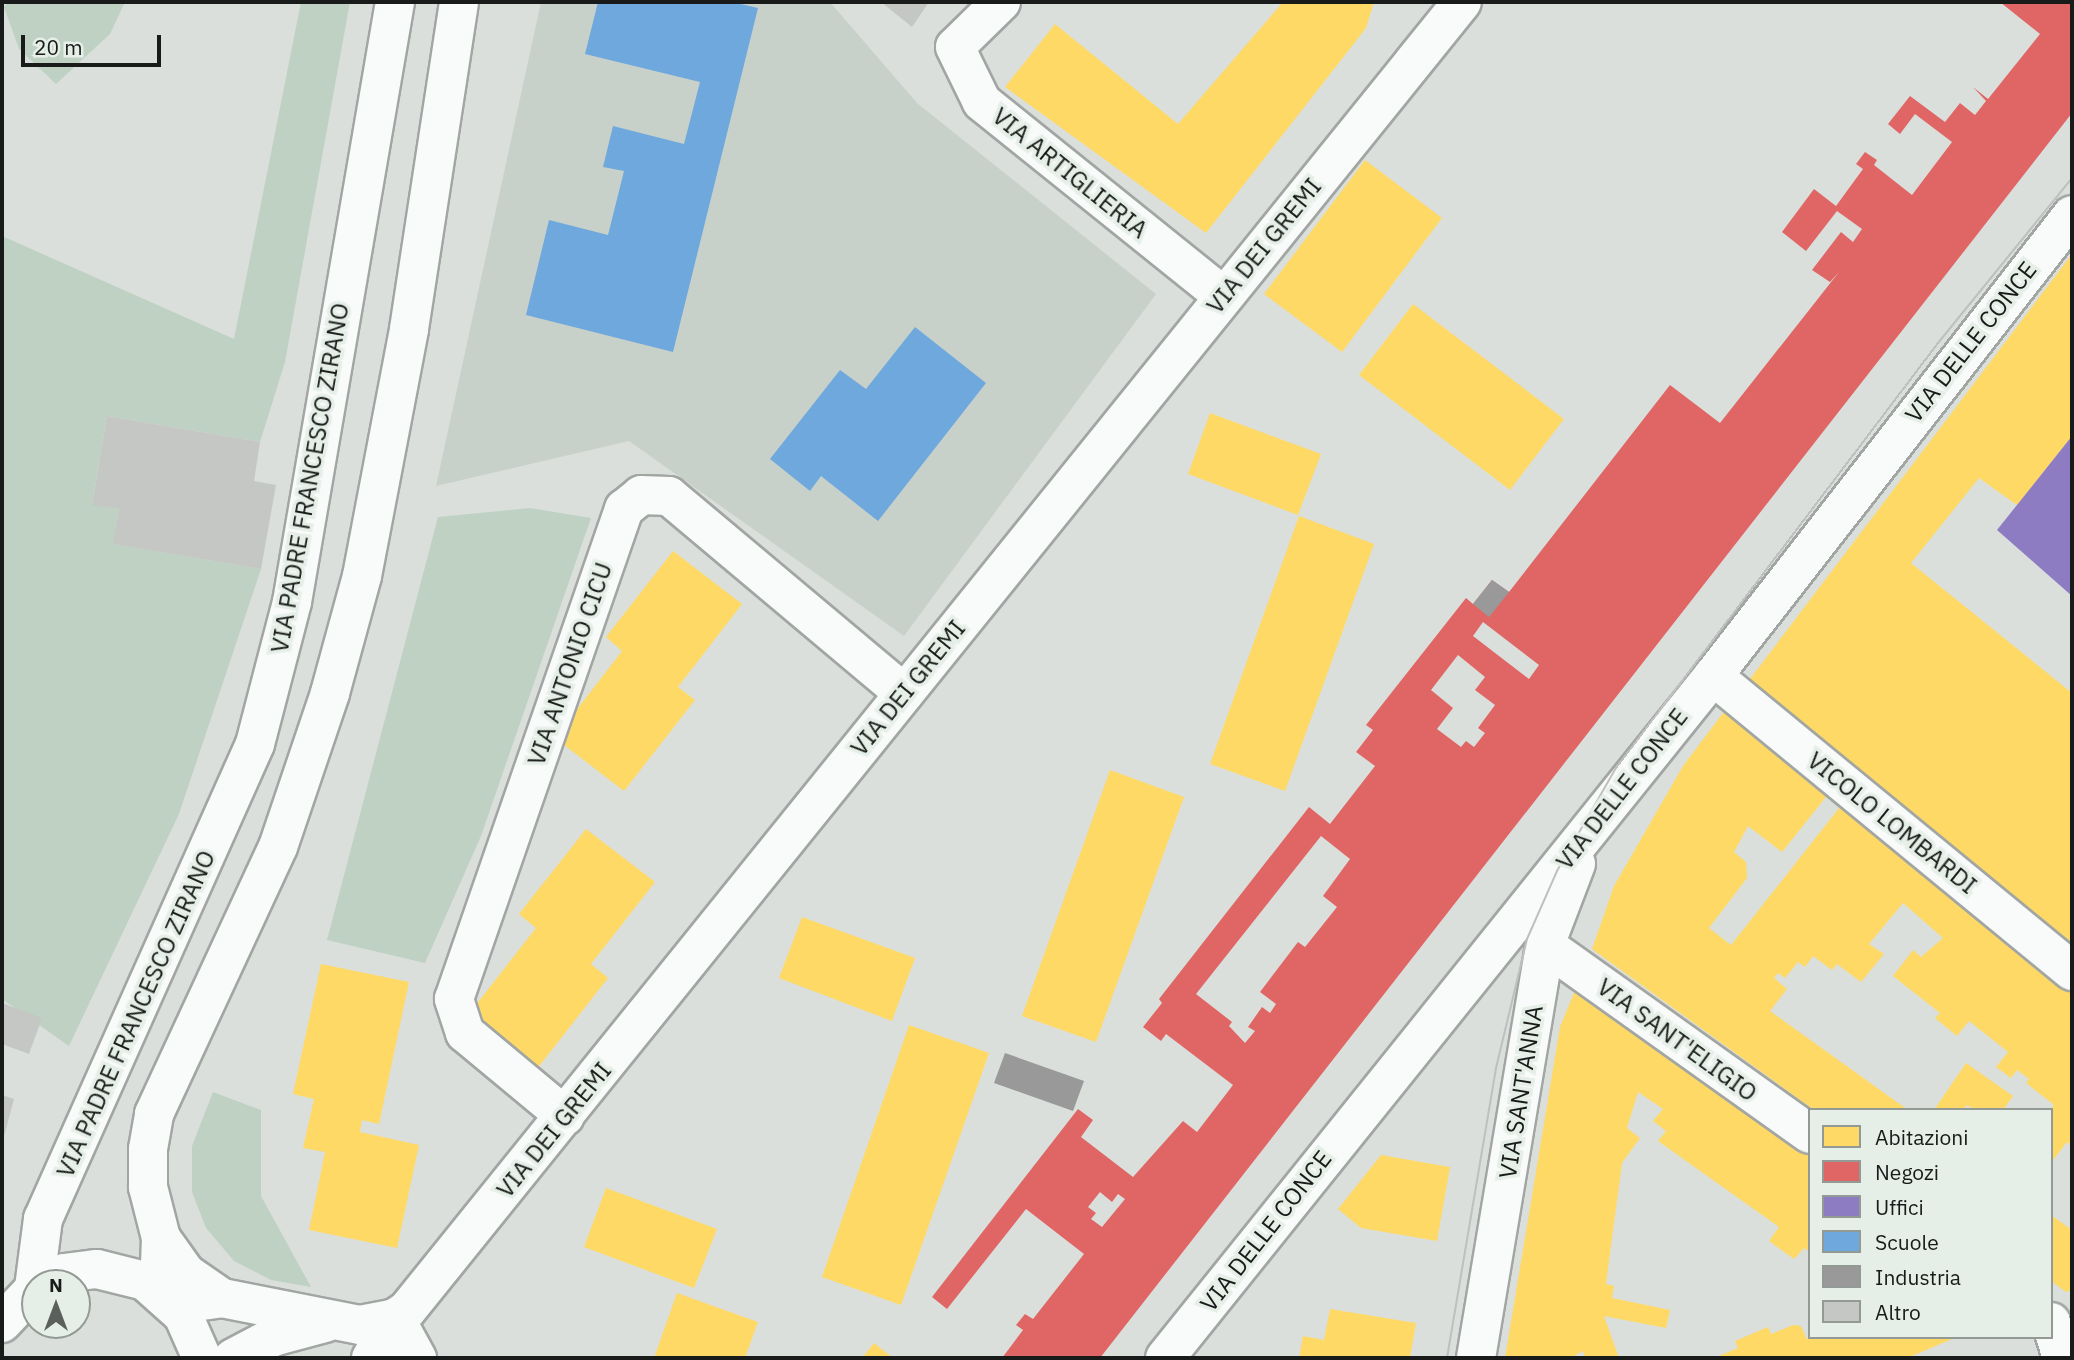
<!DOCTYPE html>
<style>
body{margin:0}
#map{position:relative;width:2074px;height:1360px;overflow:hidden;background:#dadfdb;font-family:"IBM Plex Sans",sans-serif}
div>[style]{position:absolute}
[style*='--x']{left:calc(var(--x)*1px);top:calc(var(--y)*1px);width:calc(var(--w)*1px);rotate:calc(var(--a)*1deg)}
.built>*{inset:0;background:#c7d1ca}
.green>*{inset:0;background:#bfd1c3}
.homes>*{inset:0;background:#ffd966}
.shops>*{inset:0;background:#e06666}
.offices>*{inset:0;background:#8e7cc3}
.schools>*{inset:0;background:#6fa8dc}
.industry>*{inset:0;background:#999}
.building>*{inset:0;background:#c4c7c4}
.roads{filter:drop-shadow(2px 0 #a2a6a3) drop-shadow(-2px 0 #a2a6a3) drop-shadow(0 2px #a2a6a3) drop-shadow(0 -2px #a2a6a3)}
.minor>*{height:38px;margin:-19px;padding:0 19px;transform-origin:19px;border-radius:19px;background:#f9fafa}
.major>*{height:38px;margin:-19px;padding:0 19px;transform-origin:19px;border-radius:19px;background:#f9fafa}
.tram>*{height:2px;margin:-1px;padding:0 1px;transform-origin:1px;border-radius:1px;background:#bebfbe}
span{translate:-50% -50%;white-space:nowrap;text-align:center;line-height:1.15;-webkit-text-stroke:7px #e5efe8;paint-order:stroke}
.street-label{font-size:24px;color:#181b19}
.frame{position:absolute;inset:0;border:4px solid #181b19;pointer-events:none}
.legend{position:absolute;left:1808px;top:1108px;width:245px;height:231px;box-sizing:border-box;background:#e5efe8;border:2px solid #939a95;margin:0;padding:9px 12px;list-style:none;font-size:21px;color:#181b19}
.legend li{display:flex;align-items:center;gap:14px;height:35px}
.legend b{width:35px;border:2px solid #939a95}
.north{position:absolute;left:21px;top:1269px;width:70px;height:70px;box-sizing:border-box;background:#e5efe8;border:2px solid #939a95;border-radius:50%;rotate:0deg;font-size:19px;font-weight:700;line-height:28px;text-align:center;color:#181b19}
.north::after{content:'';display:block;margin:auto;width:24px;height:32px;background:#5c605d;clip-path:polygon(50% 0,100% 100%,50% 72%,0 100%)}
.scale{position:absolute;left:21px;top:35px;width:140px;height:32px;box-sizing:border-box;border:4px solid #181b19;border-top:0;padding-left:9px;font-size:21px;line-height:24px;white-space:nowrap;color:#181b19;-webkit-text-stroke:5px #e5efe8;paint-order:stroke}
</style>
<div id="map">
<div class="built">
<i style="clip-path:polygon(541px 2px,830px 2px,917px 103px,1156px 294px,904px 636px,629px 441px,436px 486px)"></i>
</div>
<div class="green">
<i style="clip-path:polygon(8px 2px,125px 2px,110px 34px,56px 84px,19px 49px,4px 7px)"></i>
<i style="clip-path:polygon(301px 2px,350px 2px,285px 362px,260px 442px,107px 416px,92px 504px,119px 509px,114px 544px,261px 569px,179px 814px,69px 1046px,2px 999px,2px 236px,234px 339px)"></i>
<i style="clip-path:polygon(530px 508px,591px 518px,481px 836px,425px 963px,327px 940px,438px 517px)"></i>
<i style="clip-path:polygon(213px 1092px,261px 1110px,261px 1196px,311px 1287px,271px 1280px,234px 1261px,206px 1228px,192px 1192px,192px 1146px)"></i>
</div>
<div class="homes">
<i style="clip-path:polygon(1283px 2px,1374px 2px,1366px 28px,1206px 233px,1005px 87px,1055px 24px,1178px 124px)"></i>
<i style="clip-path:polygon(1365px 160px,1442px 218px,1342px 352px,1264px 294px)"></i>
<i style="clip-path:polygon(2072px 254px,2072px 436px,2017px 505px,1979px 478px,1911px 563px,2072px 693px,2072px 949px,1750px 679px)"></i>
<i style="clip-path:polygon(1413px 304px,1564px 419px,1510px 490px,1359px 375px)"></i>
<i style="clip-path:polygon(1210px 413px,1321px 454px,1298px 515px,1188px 474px)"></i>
<i style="clip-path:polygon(1299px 516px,1374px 544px,1285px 791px,1210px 764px)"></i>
<i style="clip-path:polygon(673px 551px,742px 604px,678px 687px,695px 700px,624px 791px,555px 738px,622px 651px,606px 637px)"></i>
<i style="clip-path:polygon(1729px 705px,1834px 787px,1782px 852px,1748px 826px,1734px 852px,1746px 862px,1747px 878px,1709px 928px,1731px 945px,1847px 798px,2072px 981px,2072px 1146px,2067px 1142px,2051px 1163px,2050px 1110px,2054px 1105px,2026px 1083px,2029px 1079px,2017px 1070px,2011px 1078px,1996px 1067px,2008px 1052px,1969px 1021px,1957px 1036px,1935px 1018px,1940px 1013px,1893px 976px,1913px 950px,1921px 957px,1943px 938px,1903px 903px,1869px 944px,1884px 954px,1861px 982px,1837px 964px,1832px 970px,1813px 956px,1805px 967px,1798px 962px,1785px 978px,1778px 973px,1774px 978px,1787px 989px,1770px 1011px,1908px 1110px,1814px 1110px,1592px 949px,1614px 886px,1683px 766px)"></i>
<i style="clip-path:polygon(1110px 770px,1184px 797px,1096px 1042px,1022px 1016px)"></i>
<i style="clip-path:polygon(586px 829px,655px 882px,591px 964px,608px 978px,537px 1069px,468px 1015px,536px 928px,519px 914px)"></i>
<i style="clip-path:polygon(802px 917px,915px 958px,892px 1021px,779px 978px)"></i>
<i style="clip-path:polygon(321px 964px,409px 982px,379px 1124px,362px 1120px,360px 1132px,419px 1145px,397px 1248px,309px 1230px,325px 1152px,303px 1148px,314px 1099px,293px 1094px)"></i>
<i style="clip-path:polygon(1580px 978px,1810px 1146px,1810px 1252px,1804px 1248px,1794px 1259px,1769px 1241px,1779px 1227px,1658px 1141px,1666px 1131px,1653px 1121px,1663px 1109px,1638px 1092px,1627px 1128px,1640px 1138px,1622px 1163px,1606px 1284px,1614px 1286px,1612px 1298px,1670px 1310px,1666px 1328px,1604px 1316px,1619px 1358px,1585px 1358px,1583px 1351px,1571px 1358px,1505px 1358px,1560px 1027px)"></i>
<i style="clip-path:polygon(909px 1025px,989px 1053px,901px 1305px,822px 1277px)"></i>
<i style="clip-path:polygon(1966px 1063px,2013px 1096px,2003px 1110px,1975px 1110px,1967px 1105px,1964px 1110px,1934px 1110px)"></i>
<i style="clip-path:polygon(1381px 1155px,1450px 1167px,1437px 1241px,1361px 1228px,1338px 1209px)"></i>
<i style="clip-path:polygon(606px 1188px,717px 1229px,694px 1288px,584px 1247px)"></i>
<i style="clip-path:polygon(2051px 1215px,2072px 1230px,2072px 1290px,2066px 1292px,2051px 1281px)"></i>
<i style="clip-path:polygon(677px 1293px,758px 1322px,745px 1358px,654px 1358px)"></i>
<i style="clip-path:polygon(1330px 1309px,1416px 1323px,1410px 1358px,1299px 1358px,1303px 1336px,1324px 1340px)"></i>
<i style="clip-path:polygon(1793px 1325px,1801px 1326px,1807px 1340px,1810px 1328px,1810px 1337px,1957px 1337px,1907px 1358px,1714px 1358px,1738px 1348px,1735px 1341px,1768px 1327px,1771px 1334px)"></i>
<i style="clip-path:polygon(874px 1343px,893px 1358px,862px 1358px)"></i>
</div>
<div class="shops">
<i style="clip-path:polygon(evenodd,2000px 2px,2072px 2px,2072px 113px,1100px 1358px,1002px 1358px,1023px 1330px,1016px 1325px,1025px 1314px,1033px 1319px,1084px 1254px,1026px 1209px,947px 1309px,932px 1297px,1078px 1109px,1093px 1120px,1081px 1137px,1133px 1177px,1183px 1121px,1197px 1132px,1233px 1085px,1166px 1034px,1161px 1041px,1143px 1027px,1162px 1003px,1159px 999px,1309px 807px,1330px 824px,1375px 766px,1356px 752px,1373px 730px,1366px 725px,1466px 598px,1473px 604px,1492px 580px,1509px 592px,1670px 385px,1720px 423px,1839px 272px,1830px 282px,1812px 270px,1841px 232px,1853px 242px,1862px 229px,1837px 211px,1806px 251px,1782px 232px,1814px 189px,1836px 206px,1863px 169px,1856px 164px,1865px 152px,1877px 160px,1874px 165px,1912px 195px,1952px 142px,1915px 114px,1900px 134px,1888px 124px,1910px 96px,1945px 122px,1960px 103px,1975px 115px,1986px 101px,1973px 87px,1988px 99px,2040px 34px,2000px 2px,1483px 622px,1539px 665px,1529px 679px,1473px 636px,1483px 622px,2000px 2px,1458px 655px,1485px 677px,1475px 690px,1495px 705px,1478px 728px,1485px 733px,1474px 747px,1466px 741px,1461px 747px,1437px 729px,1453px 708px,1431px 690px,1458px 655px,2000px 2px,1321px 836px,1350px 859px,1323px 896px,1337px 907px,1305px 947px,1298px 942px,1260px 992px,1276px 1004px,1270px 1013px,1262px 1007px,1248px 1027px,1255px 1031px,1245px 1043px,1229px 1026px,1232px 1022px,1196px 994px,1321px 836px,2000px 2px,1100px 1192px,1112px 1202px,1118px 1194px,1125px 1199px,1102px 1227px,1091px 1219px,1096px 1213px,1088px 1207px,1100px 1192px)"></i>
</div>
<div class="offices">
<i style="clip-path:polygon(2072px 436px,2072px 596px,1997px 530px)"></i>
</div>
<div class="schools">
<i style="clip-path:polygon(598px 2px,732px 2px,758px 8px,673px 352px,526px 315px,549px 220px,608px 235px,624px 171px,603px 167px,613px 126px,684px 144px,700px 82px,585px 54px)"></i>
<i style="clip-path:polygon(915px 327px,986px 383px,878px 521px,821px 476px,810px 491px,770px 459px,840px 370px,866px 389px)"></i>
</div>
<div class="industry">
<i style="clip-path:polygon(1492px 580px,1509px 592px,1489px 617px,1473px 604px)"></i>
<i style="clip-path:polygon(1005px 1053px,1084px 1081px,1073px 1111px,994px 1083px)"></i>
</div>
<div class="building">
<i style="clip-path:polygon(881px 2px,929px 2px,912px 27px)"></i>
<i style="clip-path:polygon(107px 416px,260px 442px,254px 481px,276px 485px,261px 569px,113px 544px,119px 509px,92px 505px)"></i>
<i style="clip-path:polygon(2px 1003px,42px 1018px,29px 1054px,2px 1044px)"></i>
<i style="clip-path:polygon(2px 1095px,14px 1099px,3px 1140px,2px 1140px)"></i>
</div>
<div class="roads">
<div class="minor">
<i style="--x:1001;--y:2;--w:64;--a:135.6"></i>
<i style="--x:955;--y:47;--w:61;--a:63.9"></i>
<i style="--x:982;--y:102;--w:309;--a:38.8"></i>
<i style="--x:1713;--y:676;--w:465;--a:39.4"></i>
<i style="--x:1545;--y:945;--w:325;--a:35.5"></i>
<i style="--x:565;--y:1116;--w:130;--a:-140.3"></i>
<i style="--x:465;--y:1033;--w:36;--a:-108"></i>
<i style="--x:454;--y:999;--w:519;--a:-70.87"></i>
<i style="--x:624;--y:509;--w:22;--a:-39"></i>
<i style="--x:641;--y:495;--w:28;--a:2"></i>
<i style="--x:669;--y:496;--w:307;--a:40"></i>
<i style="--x:188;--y:1303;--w:34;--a:-8"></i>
<i style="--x:222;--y:1298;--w:141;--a:11.1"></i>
<i style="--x:360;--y:1325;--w:36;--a:-11"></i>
<i style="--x:395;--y:1318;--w:14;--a:-34"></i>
<i style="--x:407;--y:1310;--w:1680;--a:-51.11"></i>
<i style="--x:395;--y:1318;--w:46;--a:61.2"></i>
<i style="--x:2051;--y:1322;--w:38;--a:73"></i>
<i style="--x:233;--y:1358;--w:45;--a:-27.7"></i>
<i style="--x:273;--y:1337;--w:54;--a:-15.1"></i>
<i style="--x:1165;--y:1358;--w:875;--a:-51.22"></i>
<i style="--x:1713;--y:676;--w:584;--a:-52.09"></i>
<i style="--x:1476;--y:1358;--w:419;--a:-80.5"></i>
<i style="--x:1545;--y:945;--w:87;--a:-69.1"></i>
</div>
<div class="major">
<i style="--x:161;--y:1238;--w:43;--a:54.5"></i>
<i style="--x:186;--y:1273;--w:44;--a:34.8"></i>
<i style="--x:43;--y:1283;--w:23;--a:-25"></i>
<i style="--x:64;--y:1273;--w:33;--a:-7"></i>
<i style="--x:97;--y:1269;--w:49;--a:14"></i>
<i style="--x:145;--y:1281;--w:51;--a:41.8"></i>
<i style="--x:183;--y:1315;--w:47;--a:66.2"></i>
<i style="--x:34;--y:1288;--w:70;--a:-82.6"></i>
<i style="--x:43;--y:1219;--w:520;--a:-65.95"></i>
<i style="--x:255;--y:744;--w:147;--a:-75.4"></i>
<i style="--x:292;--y:602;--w:609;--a:-80.26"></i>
<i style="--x:159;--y:1290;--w:52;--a:-87.8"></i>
<i style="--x:161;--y:1238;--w:53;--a:-104.3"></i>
<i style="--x:148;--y:1187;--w:38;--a:-90"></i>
<i style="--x:148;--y:1149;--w:36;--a:-80"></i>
<i style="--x:154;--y:1114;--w:294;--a:-65.1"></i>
<i style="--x:278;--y:847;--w:163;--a:-71.3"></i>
<i style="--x:330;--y:693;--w:121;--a:-74.7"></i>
<i style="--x:362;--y:576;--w:251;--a:-79.2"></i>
<i style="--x:409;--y:329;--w:331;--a:-81.3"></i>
<i style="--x:2;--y:1323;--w:48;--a:-46.7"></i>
<i style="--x:371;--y:1358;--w:47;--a:-59"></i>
</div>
</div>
<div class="tram">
<i style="--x:1447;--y:1358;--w:294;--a:-80.4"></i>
<i style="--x:1496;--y:1068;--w:133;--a:-76.5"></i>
<i style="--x:1527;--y:939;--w:74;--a:-66.2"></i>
<i style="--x:1557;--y:871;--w:119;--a:-60.2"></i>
<i style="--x:1616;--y:768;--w:533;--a:-52.85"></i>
<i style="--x:1938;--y:343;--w:213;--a:-50.9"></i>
</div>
<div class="street-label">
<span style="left:1070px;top:173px;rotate:39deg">VIA ARTIGLIERIA</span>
<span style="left:1264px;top:246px;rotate:-51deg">VIA DEI GREMI</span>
<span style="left:1971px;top:342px;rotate:-52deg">VIA DELLE CONCE</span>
<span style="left:310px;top:478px;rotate:-80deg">VIA PADRE FRANCESCO ZIRANO</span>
<span style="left:570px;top:664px;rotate:-71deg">VIA ANTONIO CICU</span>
<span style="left:908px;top:688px;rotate:-51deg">VIA DEI GREMI</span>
<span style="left:1622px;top:789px;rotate:-52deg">VIA DELLE CONCE</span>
<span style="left:1892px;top:823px;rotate:39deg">VICOLO LOMBARDI</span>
<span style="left:136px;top:1014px;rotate:-66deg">VIA PADRE FRANCESCO ZIRANO</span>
<span style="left:1677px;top:1040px;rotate:36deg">VIA SANT'ELIGIO</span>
<span style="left:1521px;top:1092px;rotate:-81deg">VIA SANT'ANNA</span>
<span style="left:554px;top:1130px;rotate:-51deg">VIA DEI GREMI</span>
<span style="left:1266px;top:1231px;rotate:-52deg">VIA DELLE CONCE</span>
</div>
<div class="frame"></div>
<ul class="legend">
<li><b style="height:19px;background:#ffd966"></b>Abitazioni</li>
<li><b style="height:19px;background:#e06666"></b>Negozi</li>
<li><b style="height:19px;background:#8e7cc3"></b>Uffici</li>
<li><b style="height:19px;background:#6fa8dc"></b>Scuole</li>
<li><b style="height:19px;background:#999"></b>Industria</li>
<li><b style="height:19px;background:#c4c7c4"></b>Altro</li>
</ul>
<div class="north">N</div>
<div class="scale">20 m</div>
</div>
